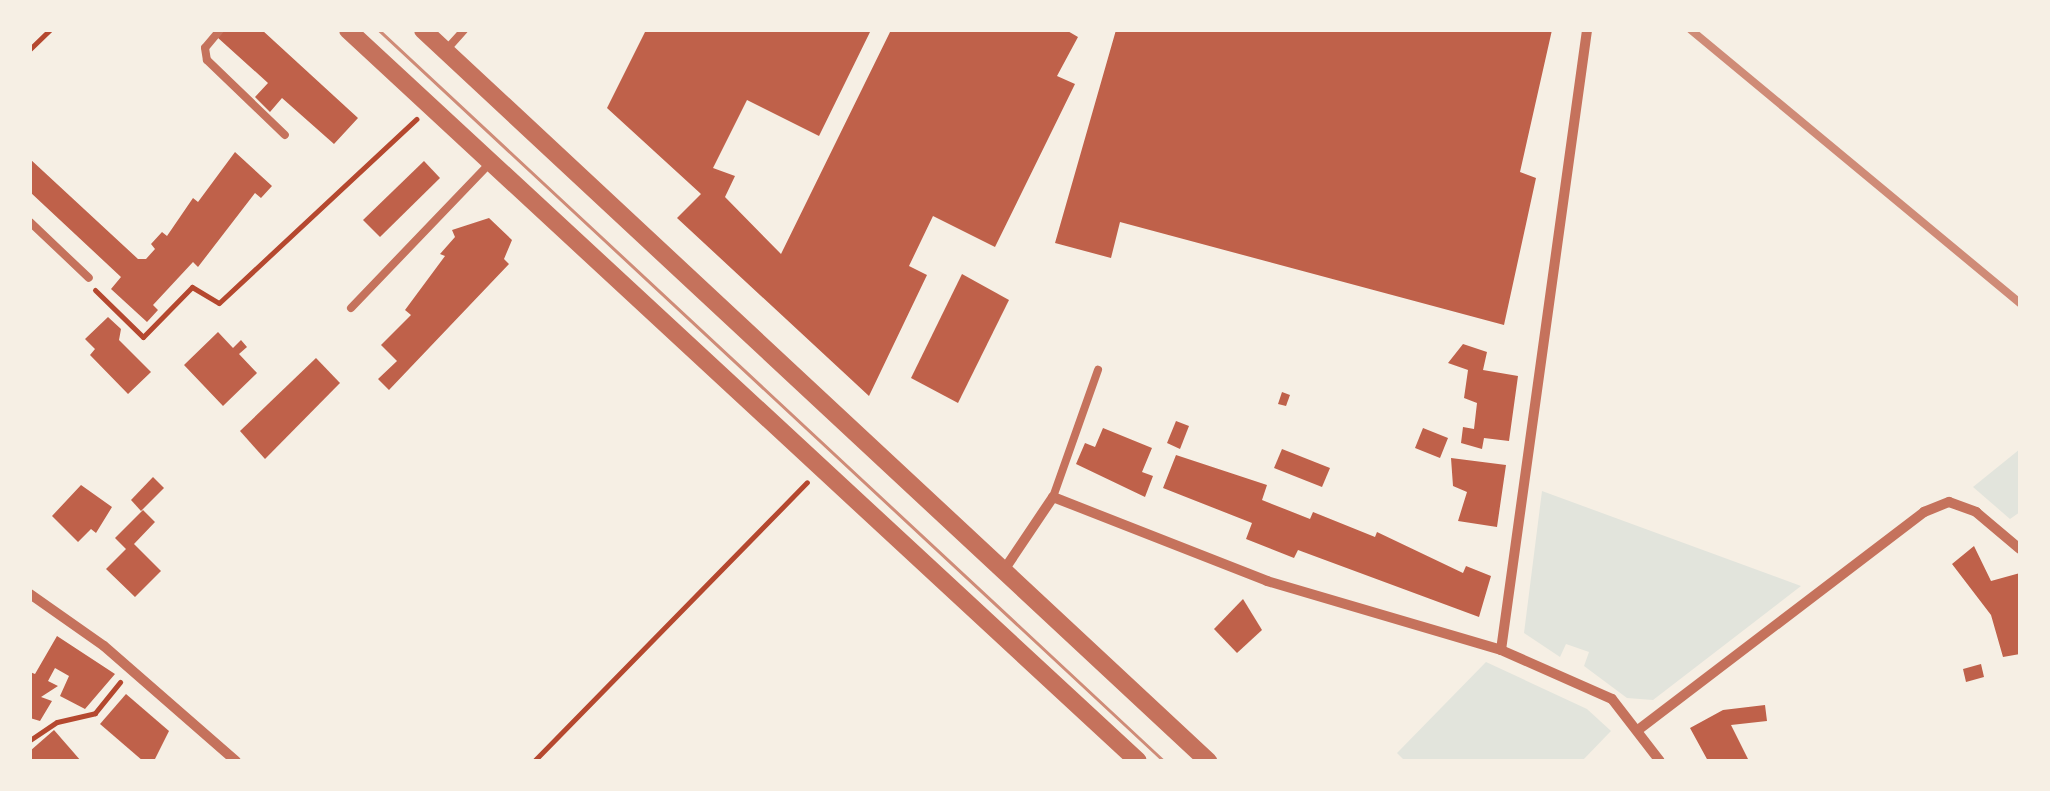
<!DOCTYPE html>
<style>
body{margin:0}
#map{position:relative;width:2050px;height:791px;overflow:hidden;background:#f6efe4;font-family:"PT Serif",serif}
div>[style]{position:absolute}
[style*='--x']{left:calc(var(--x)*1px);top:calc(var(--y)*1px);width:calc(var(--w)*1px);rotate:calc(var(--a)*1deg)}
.green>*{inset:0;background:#e2e4dc}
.building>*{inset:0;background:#bf614a}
.path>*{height:5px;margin:-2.5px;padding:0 2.5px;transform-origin:2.5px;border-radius:2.5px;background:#b5482f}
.service>*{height:8px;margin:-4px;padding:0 4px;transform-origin:4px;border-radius:4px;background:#c5725c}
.minor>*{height:10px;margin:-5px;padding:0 5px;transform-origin:5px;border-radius:5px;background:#c5725c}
.tertiary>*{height:18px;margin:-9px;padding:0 9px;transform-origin:9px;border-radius:9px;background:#c5725c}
.tram>*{height:2.5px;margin:-1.25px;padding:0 1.25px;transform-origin:1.25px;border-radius:1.25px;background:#cf8b77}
.rail>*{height:8px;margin:-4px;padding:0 4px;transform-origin:4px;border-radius:4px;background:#cf8b77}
span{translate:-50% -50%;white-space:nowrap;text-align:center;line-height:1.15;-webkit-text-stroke:10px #f6efe4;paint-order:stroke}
.frame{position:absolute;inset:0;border:32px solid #f6efe4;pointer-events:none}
</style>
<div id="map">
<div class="green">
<i style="clip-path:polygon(2020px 449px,2020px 512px,2010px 519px,1973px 487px)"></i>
<i style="clip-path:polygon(1542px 491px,1801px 586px,1653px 700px,1627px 698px,1584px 666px,1589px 652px,1566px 644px,1560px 657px,1524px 633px)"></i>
<i style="clip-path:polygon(1486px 662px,1587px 709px,1611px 731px,1582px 761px,1405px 761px,1397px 753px)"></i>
</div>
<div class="building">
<i style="clip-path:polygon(223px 30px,262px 30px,358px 118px,334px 144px,282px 98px,270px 112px,255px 97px,268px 83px,217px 37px)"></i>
<i style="clip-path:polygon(646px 30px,871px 30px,819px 136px,747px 100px,713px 168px,735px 176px,725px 197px,781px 254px,891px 30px,1066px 30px,1078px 37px,1057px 76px,1075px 84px,995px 247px,933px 216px,909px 266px,927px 275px,869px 396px,677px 218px,701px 194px,607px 108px)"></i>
<i style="clip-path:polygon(1116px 30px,1552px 30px,1520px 172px,1536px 178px,1504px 325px,1120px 222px,1111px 258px,1055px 243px)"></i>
<i style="clip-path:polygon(235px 152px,272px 186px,261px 198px,255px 193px,198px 267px,193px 262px,153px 305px,158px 310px,147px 322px,111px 289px,121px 277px,30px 192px,30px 159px,138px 259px,146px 259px,155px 249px,151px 244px,162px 232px,167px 236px,193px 198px,198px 202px)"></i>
<i style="clip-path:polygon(424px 161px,440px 178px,380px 237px,363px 220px)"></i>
<i style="clip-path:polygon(489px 218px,512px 240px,504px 259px,509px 264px,389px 390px,378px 379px,397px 361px,381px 345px,411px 315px,405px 310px,445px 256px,440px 254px,455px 237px,452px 230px)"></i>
<i style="clip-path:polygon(962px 274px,1009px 300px,958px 403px,911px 378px)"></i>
<i style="clip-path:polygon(108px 317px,121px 329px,119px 340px,151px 372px,128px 394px,90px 355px,95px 349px,85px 339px)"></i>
<i style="clip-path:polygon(218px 332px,233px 348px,241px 340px,247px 347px,239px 354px,257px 373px,223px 406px,184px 365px)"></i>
<i style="clip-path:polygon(1463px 344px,1487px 352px,1483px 370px,1518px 376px,1509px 441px,1484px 438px,1482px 449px,1461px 443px,1463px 427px,1474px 429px,1477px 403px,1464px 398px,1468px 370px,1448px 363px)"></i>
<i style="clip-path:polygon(316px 358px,340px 383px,265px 459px,240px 431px)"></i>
<i style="clip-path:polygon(1282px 392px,1290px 395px,1286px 406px,1278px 404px)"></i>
<i style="clip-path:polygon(1176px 421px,1189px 426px,1180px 449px,1167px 443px)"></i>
<i style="clip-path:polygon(1103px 428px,1152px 448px,1142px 472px,1153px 476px,1145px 497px,1076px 464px,1085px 443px,1095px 447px)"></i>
<i style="clip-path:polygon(1423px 428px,1448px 438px,1440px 458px,1415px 448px)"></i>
<i style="clip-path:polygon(1282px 449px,1330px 468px,1322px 487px,1274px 468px)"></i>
<i style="clip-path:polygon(1176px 455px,1267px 485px,1262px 500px,1310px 519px,1313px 512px,1375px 537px,1377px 532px,1463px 573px,1466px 566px,1491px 576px,1479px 617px,1298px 550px,1294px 558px,1246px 539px,1252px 523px,1163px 488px)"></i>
<i style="clip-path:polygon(1451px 458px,1506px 465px,1497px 527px,1458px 521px,1467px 492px,1453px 486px)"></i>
<i style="clip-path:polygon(153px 477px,164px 488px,141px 511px,131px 500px)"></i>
<i style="clip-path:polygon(81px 485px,112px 507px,96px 533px,91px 529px,78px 542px,52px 516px)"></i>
<i style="clip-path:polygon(143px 510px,155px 522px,134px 544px,161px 571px,135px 597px,106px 569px,126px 549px,115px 538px)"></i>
<i style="clip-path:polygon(1974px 546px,1991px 581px,2020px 573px,2020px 654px,2003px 657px,1991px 615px,1952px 564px)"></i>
<i style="clip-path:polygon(1243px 599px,1262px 630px,1237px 653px,1214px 629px)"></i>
<i style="clip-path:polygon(57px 636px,115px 674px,85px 709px,60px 696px,69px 676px,55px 668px,48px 681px,58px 686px,41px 697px,52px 701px,40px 721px,30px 718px,30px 672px,35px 674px)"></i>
<i style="clip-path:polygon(1981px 664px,1984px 677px,1966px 682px,1963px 669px)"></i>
<i style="clip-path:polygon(126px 694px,169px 731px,154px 761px,143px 761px,100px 724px)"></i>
<i style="clip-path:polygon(1765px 705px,1767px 721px,1731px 725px,1749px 761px,1708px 761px,1690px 728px,1723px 710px)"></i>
<i style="clip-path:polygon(54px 730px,81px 761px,30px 761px,30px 751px)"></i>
</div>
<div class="path">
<i style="--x:30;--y:49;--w:28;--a:-44"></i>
<i style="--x:95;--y:290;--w:67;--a:44.4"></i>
<i style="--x:143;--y:337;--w:70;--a:-45.6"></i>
<i style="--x:192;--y:287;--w:31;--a:31"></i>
<i style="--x:219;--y:303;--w:270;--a:-43"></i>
<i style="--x:30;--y:740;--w:32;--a:-34"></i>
<i style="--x:57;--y:722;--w:39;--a:-13"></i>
<i style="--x:95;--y:713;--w:40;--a:-51"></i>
<i style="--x:534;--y:761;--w:390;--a:-45.6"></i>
</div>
<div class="service">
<i style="--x:220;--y:30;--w:23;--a:130"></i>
<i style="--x:205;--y:48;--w:12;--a:81"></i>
<i style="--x:207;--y:60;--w:108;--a:43.9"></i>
<i style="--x:447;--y:49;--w:25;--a:-48"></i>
<i style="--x:30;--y:222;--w:81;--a:43.5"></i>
<i style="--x:351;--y:308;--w:202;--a:-46.2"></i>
<i style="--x:1053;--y:497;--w:135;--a:-70.5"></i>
</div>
<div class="minor">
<i style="--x:1004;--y:570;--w:88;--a:-56.1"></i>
<i style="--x:1053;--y:497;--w:230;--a:21.4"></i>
<i style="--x:1267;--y:581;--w:244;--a:16.4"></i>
<i style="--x:1501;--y:650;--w:121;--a:23.8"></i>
<i style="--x:1612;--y:699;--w:78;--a:52.3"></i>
<i style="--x:30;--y:594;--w:90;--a:35.1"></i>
<i style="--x:104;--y:646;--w:175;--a:41.1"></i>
<i style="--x:1501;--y:650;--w:626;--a:-82.1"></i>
<i style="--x:1638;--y:730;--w:360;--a:-37.3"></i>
<i style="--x:1924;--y:512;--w:27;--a:-22"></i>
<i style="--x:1949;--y:502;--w:29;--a:20"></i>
<i style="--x:1976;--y:512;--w:57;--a:40.1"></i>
</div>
<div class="tertiary">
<i style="--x:348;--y:30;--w:1076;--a:42.78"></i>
<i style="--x:423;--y:30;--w:1073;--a:42.96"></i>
</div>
<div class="tram">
<i style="--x:379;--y:30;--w:1073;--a:42.96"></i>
</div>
<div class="rail">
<i style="--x:1691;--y:30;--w:428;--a:39.7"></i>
</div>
<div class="frame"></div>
</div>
